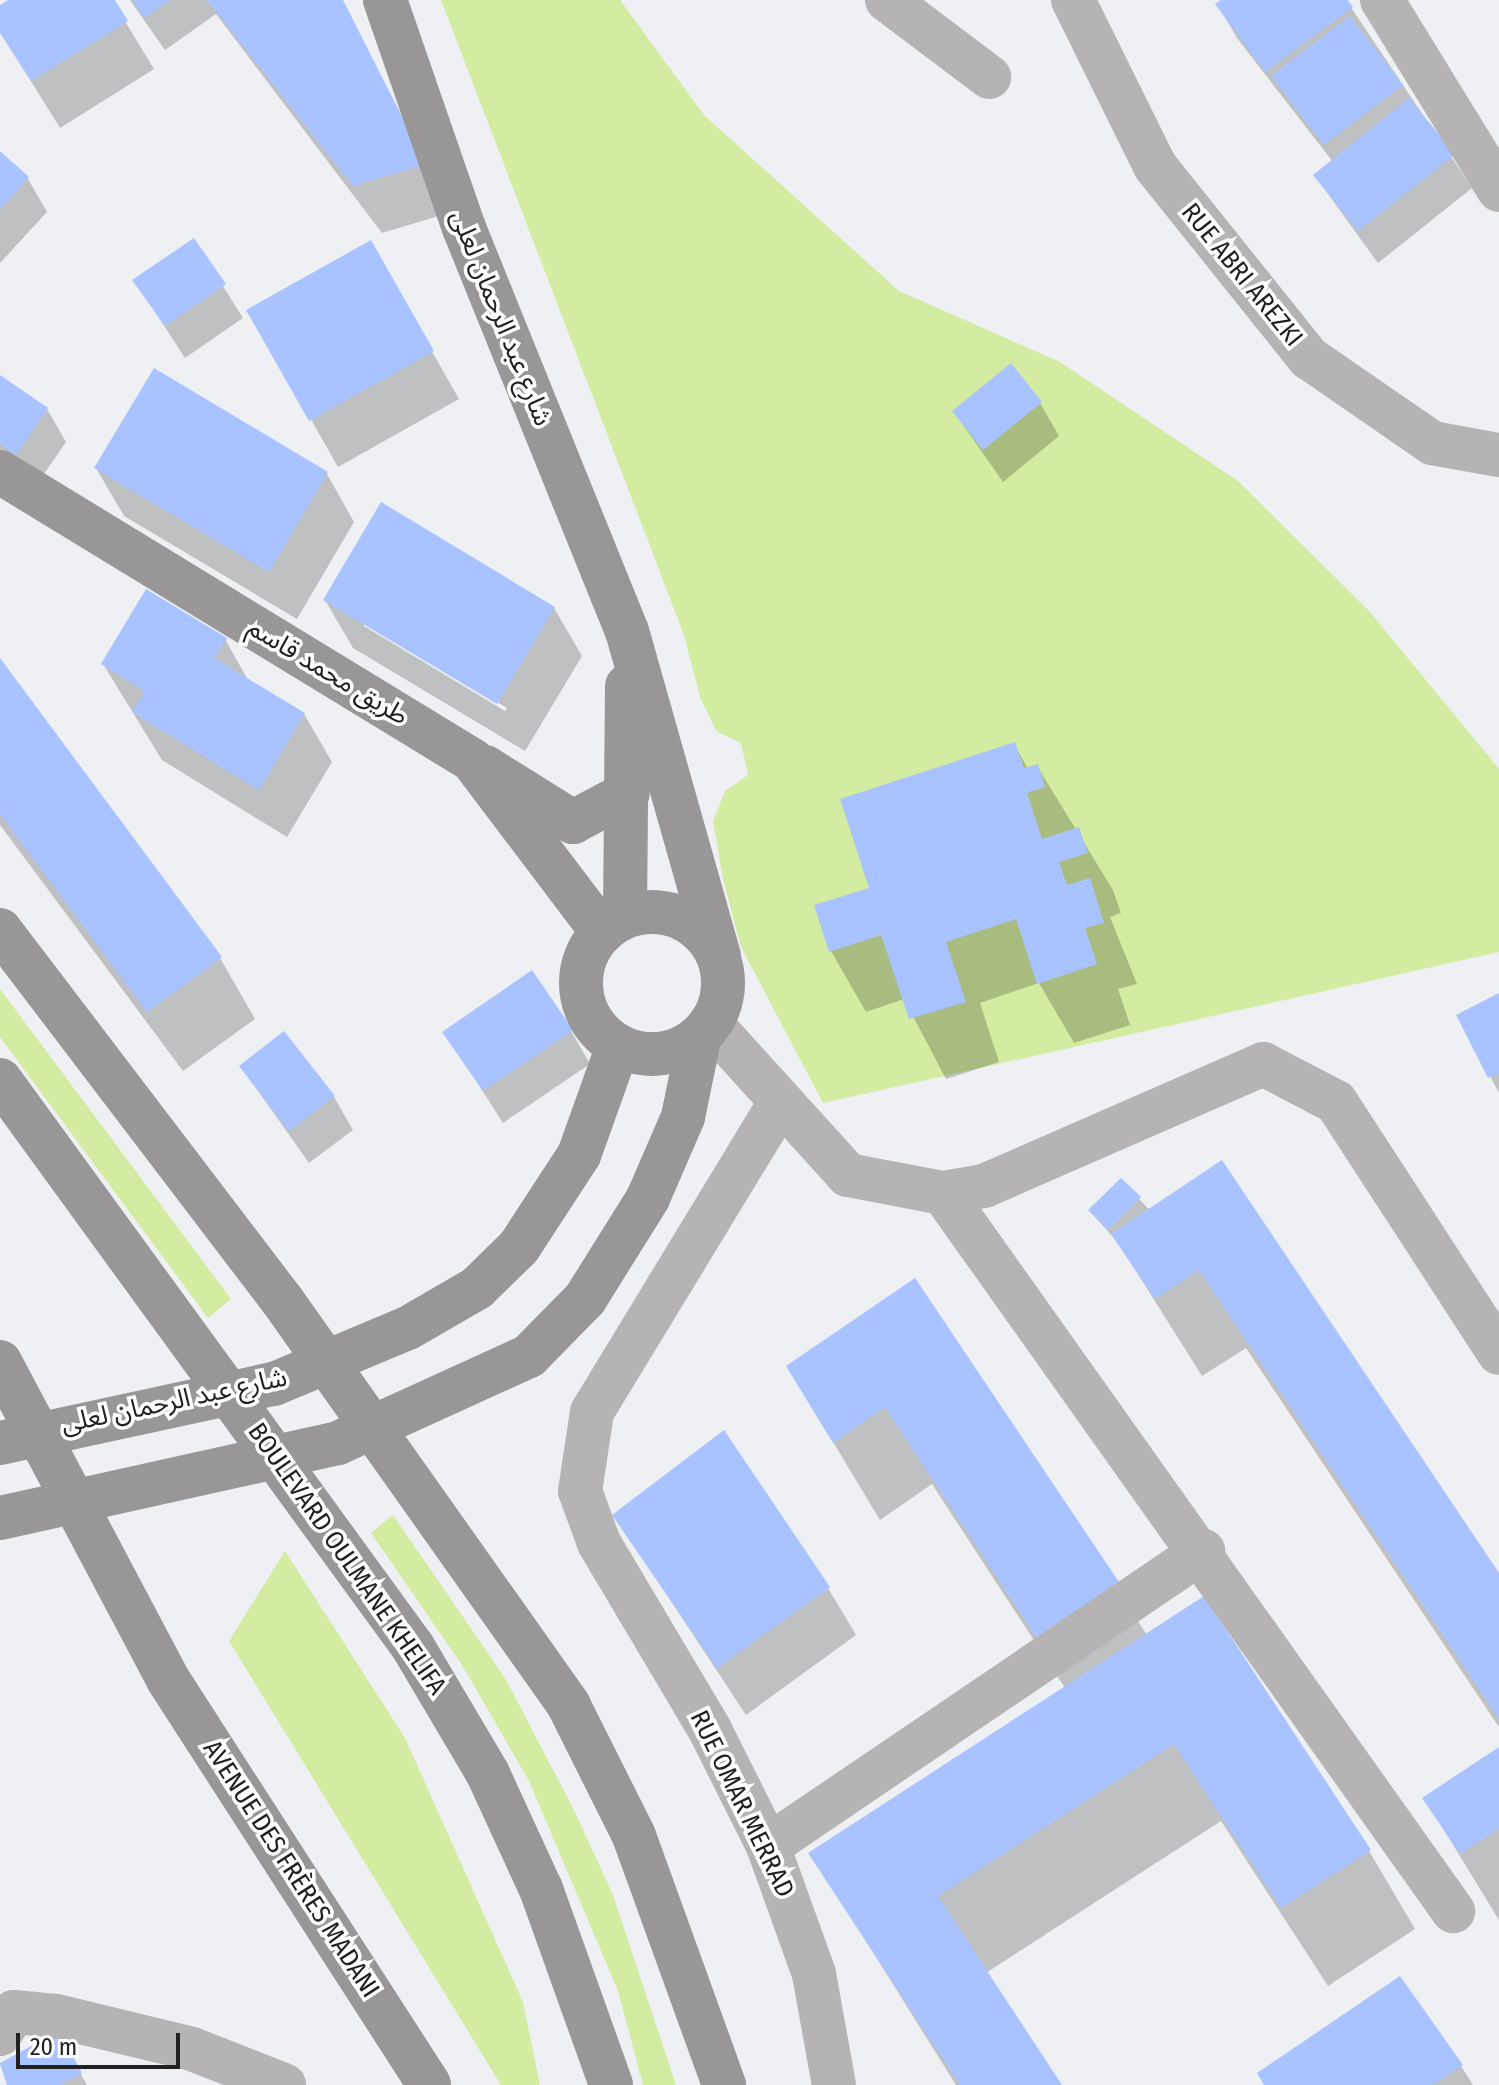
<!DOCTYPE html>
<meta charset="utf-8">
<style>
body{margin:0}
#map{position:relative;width:1499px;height:2085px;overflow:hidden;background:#eef0f3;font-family:"Fira Sans Condensed","Noto Sans Arabic",sans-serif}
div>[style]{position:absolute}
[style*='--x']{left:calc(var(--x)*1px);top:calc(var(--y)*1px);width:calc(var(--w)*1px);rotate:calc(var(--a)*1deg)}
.green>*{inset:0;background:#d3eca1}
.shadow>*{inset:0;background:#0003}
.building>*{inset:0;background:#a8c3ff}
.street>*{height:44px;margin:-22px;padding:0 22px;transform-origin:22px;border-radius:22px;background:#b5b3b4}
.secondary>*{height:44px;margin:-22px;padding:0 22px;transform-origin:22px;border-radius:22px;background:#989696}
.secondary>.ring{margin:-22px;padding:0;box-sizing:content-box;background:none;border:44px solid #989696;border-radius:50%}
span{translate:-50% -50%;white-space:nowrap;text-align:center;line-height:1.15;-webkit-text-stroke:7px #fff;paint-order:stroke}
.street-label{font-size:26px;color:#212122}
.scale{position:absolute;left:16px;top:2033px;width:164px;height:36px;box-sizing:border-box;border:4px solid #212122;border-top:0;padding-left:10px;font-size:24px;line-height:28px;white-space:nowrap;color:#212122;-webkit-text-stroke:6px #fff;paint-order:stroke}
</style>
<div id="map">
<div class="green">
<i style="clip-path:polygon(441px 0,620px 0,704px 115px,899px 291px,1060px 362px,1238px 481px,1369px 611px,1499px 769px,1499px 952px,823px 1103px,741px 947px,723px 879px,713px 821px,725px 791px,748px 775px,741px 743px,716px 731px,700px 697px,684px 635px)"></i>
<i style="clip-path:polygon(0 989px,231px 1299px,208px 1318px,0 1037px)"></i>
<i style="clip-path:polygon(393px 1515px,505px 1678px,573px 1808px,613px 1895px,676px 2085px,643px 2085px,618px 1991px,529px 1781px,462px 1665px,371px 1533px)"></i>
<i style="clip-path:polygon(285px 1551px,405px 1738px,523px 2002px,540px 2085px,501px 2085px,229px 1641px)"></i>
</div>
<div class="shadow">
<i style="clip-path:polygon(12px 0,112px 0,154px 69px,60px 128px,0 31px,0 7px)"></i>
<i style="clip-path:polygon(130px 0,341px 0,452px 212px,382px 233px,216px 14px,165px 50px)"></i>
<i style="clip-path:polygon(1224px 0,1346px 0,1472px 188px,1378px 263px,1315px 176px,1333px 162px,1237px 38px,1218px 5px)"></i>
<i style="clip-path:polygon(0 153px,28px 179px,47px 212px,0 263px)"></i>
<i style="clip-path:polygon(194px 240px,243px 318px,185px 358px,135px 281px)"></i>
<i style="clip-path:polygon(370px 243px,459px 399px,338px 467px,249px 311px)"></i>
<i style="clip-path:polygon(0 377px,47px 409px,66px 442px,35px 487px,0 462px)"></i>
<i style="clip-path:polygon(1040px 403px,1059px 436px,1003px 482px,954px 412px)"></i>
<i style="clip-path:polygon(96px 468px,327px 474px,354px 522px,297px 619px,124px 516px)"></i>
<i style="clip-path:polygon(evenodd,325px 600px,554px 608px,582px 656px,525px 751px,353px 648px,325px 600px,364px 622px,507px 708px,505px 711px,364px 626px,364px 622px)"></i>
<i style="clip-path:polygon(225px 639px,249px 682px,304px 714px,332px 762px,287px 837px,162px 760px,103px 664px)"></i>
<i style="clip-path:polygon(0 662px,220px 958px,255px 1019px,183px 1071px,0 825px)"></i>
<i style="clip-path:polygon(1014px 744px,1028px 769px,1037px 766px,1113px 890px,1121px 913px,1110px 917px,1137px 984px,1118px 989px,1130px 1025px,1074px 1043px,1039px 983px,980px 1003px,999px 1062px,946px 1079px,904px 999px,866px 1012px,831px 951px,872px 889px)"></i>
<i style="clip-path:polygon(1499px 995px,1499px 1093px,1458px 1016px)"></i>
<i style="clip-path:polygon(571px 1031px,590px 1064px,503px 1123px,445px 1032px)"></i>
<i style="clip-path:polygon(241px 1067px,334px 1097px,353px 1130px,309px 1163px)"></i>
<i style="clip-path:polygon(1139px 1199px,1499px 1576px,1499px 1727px,1246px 1348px,1202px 1376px,1119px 1244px,1090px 1211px)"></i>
<i style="clip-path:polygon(914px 1281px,1147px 1635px,1369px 1851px,1415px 1929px,1328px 1986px,1221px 1821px,986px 1973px,1059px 2085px,956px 2085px,811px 1853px,1065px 1688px,932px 1484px,880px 1520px,788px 1367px)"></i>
<i style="clip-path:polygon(615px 1516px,828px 1588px,856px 1635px,746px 1715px)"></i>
<i style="clip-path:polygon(1499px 1750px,1499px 1920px,1425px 1799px)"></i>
<i style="clip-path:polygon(58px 2034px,87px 2085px,10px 2085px,0 2065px)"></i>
<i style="clip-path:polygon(1461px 2066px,1473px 2085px,1266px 2085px)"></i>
</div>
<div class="building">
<i style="clip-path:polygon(8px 0,115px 0,128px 21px,31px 81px,0 33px,0 5px)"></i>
<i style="clip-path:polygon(132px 0,170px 0,144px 18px)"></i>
<i style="clip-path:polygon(207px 0,343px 0,426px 164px,353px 186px)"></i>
<i style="clip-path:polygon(1221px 0,1348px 0,1353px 7px,1265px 72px,1215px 4px)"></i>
<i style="clip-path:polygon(1350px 16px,1403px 85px,1324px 145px,1271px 76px)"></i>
<i style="clip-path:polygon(1409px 98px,1455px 154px,1358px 231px,1313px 175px)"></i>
<i style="clip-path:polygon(0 151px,29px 177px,0 209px)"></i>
<i style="clip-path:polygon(194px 238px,226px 284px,165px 326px,132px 280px)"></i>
<i style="clip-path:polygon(371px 240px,434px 351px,309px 421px,246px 310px)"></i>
<i style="clip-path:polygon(1011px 363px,1042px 402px,983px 450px,952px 411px)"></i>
<i style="clip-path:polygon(154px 368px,328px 472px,269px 572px,94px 468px)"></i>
<i style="clip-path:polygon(0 375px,48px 408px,16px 455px,0 444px)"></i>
<i style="clip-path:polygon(381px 502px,555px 607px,497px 704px,323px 600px)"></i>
<i style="clip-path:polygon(146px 589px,227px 638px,214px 658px,305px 713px,259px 790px,132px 712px,145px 691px,101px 664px)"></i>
<i style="clip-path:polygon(0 658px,222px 957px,147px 1012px,0 814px)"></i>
<i style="clip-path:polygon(1015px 742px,1024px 768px,1038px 764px,1045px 787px,1027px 793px,1042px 839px,1079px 827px,1088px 853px,1059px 862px,1067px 885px,1090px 878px,1104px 923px,1085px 928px,1097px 964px,1037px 984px,1016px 919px,946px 942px,966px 1002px,909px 1019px,881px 935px,829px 952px,814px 905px,869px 888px,840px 799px)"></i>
<i style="clip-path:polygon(532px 970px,573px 1030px,483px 1091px,442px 1032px)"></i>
<i style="clip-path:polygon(1499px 993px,1499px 1073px,1488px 1078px,1456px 1015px)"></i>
<i style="clip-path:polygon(284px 1031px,335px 1096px,289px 1131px,239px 1066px)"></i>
<i style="clip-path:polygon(1222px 1160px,1499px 1573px,1499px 1719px,1199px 1270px,1155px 1299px,1111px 1234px)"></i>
<i style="clip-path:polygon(1121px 1178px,1141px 1197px,1108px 1230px,1088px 1210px)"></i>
<i style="clip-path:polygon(915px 1278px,1119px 1582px,1036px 1637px,885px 1407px,833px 1443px,786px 1366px)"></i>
<i style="clip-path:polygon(724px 1430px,830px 1587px,717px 1668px,612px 1515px)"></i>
<i style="clip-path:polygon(1204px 1596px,1371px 1850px,1281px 1908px,1174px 1744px,938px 1896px,1062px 2085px,960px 2085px,808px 1853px)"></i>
<i style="clip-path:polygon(1499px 1747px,1499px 1828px,1460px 1854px,1422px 1798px)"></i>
<i style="clip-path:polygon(1400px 1976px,1463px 2065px,1433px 2085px,1264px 2085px,1257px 2073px)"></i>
<i style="clip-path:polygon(59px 2031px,82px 2073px,60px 2085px,7px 2085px,0 2063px)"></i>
</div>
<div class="street">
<i style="--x:887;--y:0;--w:128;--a:37"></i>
<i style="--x:1073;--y:0;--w:185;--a:63.7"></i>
<i style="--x:1155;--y:166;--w:246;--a:51.3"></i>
<i style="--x:1309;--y:358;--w:150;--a:34.6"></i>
<i style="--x:1432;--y:443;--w:68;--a:10.2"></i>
<i style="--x:1382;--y:0;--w:223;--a:58.4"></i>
<i style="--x:711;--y:1024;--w:204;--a:47.8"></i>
<i style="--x:848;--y:1175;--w:97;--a:10.7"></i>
<i style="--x:943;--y:1193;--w:42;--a:-9.7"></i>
<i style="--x:984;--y:1186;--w:305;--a:-23.6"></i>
<i style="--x:1263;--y:1064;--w:82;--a:27.5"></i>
<i style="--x:1336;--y:1102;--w:299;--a:57"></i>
<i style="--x:778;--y:1106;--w:358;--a:121.3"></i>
<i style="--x:592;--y:1412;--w:80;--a:98.6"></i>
<i style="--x:580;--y:1491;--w:55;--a:69.9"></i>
<i style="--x:599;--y:1543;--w:217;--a:59.3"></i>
<i style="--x:710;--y:1730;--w:130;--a:63.4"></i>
<i style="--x:768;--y:1846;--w:136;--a:70.2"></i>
<i style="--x:814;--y:1974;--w:113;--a:79.8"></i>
<i style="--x:943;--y:1193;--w:881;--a:54.61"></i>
<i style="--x:768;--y:1846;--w:526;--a:-34.14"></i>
<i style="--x:0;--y:2034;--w:26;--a:-58"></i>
<i style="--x:14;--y:2012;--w:42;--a:5.4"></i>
<i style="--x:56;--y:2016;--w:140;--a:13.6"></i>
<i style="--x:192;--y:2049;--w:99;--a:21.4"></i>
</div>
<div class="secondary">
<i style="--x:385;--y:0;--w:241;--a:70.9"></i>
<i style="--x:464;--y:228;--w:435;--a:68"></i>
<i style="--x:627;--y:631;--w:338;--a:74.2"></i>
<i style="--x:0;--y:472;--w:553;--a:31.39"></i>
<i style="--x:472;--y:760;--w:216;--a:52.9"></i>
<i style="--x:485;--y:767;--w:104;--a:32"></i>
<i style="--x:573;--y:822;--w:62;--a:-27.8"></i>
<i class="ring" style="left:581px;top:912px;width:98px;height:98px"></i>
<i style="--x:625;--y:917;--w:231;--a:-89.5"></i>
<i style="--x:0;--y:930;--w:465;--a:52.7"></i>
<i style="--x:282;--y:1300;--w:497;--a:54.7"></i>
<i style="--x:569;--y:1706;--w:145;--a:63.4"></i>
<i style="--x:634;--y:1836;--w:265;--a:70.1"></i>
<i style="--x:0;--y:1080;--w:701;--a:53.93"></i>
<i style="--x:413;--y:1647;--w:147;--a:59.4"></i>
<i style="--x:488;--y:1774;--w:127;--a:65.3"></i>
<i style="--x:541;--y:1889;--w:208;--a:70.3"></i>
<i style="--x:0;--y:1362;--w:361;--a:62.1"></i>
<i style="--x:169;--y:1681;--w:480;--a:57.2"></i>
<i style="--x:0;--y:1443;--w:280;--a:-12.2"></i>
<i style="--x:274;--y:1384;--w:145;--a:-22.7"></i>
<i style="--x:408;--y:1328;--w:80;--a:-30.1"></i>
<i style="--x:477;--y:1288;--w:59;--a:-44.3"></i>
<i style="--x:519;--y:1247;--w:110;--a:-56.9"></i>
<i style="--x:579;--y:1155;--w:116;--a:-70.3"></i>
<i style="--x:0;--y:1518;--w:346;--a:-12.5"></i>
<i style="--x:338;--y:1443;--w:210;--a:-24.5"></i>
<i style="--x:529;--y:1356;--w:80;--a:-45.5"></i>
<i style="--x:585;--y:1299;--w:119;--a:-58"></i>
<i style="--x:648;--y:1198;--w:88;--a:-66.6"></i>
<i style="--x:683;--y:1117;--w:80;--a:-78.4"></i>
</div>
<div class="street-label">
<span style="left:1242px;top:275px;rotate:51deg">RUE ABRI AREZKI</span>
<span style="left:501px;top:318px;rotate:68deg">شارع عبد الرحمان لعلى</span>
<span style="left:328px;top:672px;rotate:31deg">طريق محمد قاسم</span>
<span style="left:174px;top:1401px;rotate:-12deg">شارع عبد الرحمان لعلى</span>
<span style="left:347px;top:1559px;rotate:55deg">BOULEVARD OULMANE KHELIFA</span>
<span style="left:742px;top:1804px;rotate:64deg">RUE OMAR MERRAD</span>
<span style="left:291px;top:1869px;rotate:57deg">AVENUE DES FRÈRES MADANI</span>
</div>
<div class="scale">20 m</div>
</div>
